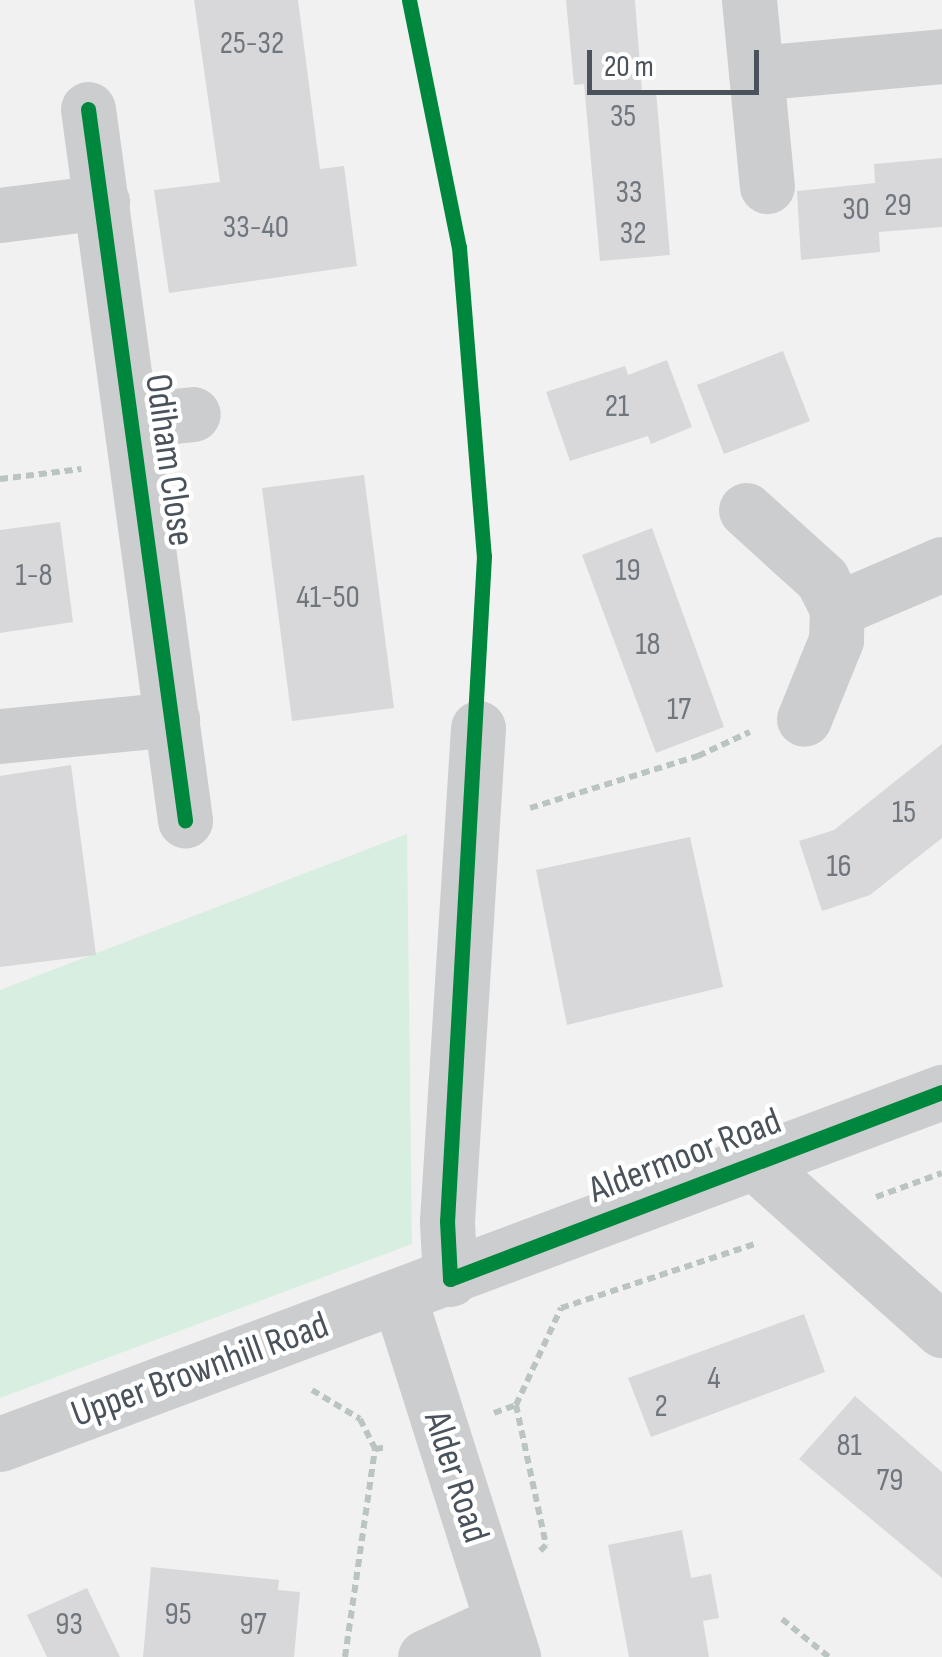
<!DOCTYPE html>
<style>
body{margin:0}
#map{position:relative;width:942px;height:1657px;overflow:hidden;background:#f2f1f1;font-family:"Sofia Sans Condensed",sans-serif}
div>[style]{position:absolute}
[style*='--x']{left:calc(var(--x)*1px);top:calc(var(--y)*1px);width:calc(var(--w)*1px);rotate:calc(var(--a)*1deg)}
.green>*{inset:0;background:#d8eee1}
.building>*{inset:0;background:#d8d8da}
.path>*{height:6px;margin-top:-3px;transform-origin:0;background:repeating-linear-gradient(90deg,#bac4c1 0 8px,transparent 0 13px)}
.minor>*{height:55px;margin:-27.5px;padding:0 27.5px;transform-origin:27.5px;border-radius:27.5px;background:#cccdcf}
.cycleway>*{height:15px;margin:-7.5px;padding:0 7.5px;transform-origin:7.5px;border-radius:7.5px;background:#00873e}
span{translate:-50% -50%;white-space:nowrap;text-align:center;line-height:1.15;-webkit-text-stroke:9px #fff;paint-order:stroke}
.number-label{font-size:32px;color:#6f767d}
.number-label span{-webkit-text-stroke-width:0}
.street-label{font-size:38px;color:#4a535c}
.scale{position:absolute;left:587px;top:50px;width:172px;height:45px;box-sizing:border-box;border:5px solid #4a535c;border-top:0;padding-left:12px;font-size:30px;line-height:35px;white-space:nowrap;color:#4a535c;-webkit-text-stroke:8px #fff;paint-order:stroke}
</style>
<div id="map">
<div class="green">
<i style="clip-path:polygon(407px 834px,412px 1244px,0 1398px,0 990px)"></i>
</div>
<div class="building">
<i style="clip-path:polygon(194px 0,298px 0,320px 169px,344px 166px,357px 266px,169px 293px,154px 190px,220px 182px)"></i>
<i style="clip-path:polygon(566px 0,635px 0,642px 92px,656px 91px,670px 255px,600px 261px,584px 84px,574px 85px)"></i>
<i style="clip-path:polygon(942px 158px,942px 227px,879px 232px,880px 252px,801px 260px,797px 191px,875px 183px,874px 164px)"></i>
<i style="clip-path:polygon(783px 351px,810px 421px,724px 454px,697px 385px)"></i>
<i style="clip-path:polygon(667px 360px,692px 427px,651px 444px,648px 436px,570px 461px,546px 392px,625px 366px,628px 375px)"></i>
<i style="clip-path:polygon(364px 475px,394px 708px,292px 721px,262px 488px)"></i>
<i style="clip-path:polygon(60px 522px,73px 622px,0 633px,0 530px)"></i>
<i style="clip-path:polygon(652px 528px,724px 727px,656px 753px,582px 555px)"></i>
<i style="clip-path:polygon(942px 744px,942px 838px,870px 895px,822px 911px,799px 841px,834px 830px)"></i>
<i style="clip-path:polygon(71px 765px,96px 955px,0 967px,0 776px)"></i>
<i style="clip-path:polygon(690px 837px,723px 987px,567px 1025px,536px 870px)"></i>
<i style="clip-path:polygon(804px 1314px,825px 1372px,651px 1437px,628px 1378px)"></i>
<i style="clip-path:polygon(855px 1396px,942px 1472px,942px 1578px,799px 1459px)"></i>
<i style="clip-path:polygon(682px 1530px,691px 1578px,711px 1574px,719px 1618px,703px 1621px,709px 1657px,629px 1657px,608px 1545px)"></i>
<i style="clip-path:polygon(151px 1567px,279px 1580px,278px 1590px,300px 1592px,294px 1657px,143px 1657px)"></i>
<i style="clip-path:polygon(87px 1588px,120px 1657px,47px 1657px,27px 1615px)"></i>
</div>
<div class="path">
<i style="--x:0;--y:479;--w:82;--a:-7"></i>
<i style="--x:530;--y:808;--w:176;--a:-17.2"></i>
<i style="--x:698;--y:756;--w:57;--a:-24.8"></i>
<i style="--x:876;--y:1197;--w:70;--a:-20"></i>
<i style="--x:312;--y:1390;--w:56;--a:31.1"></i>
<i style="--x:360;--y:1419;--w:34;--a:63"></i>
<i style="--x:375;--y:1449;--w:12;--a:-9"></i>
<i style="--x:516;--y:1405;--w:143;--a:77.9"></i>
<i style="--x:546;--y:1545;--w:10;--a:135"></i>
<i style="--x:494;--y:1413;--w:23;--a:-20"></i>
<i style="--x:516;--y:1405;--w:107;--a:-65.1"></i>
<i style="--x:561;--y:1308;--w:206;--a:-18.3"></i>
<i style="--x:782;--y:1619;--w:60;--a:39"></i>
<i style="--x:345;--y:1657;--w:210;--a:-81.8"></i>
</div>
<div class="minor">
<i style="--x:749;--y:0;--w:187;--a:84.5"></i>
<i style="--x:756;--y:73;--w:187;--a:-5.2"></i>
<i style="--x:88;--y:109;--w:718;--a:82.23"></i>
<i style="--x:0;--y:215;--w:103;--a:-7.3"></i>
<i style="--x:131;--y:420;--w:62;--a:-5.5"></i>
<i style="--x:746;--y:510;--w:103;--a:42.2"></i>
<i style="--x:822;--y:579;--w:34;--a:63"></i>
<i style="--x:837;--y:609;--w:31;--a:92"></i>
<i style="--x:836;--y:640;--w:85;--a:112.1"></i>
<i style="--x:837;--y:609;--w:114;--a:-23.2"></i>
<i style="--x:0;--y:736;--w:173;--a:-5.6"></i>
<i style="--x:755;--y:1163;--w:251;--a:41.8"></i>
<i style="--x:450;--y:1279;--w:58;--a:-93"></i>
<i style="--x:447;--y:1221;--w:494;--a:-86.4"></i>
<i style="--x:399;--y:1297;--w:378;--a:72.4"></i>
<i style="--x:0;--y:1444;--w:1006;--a:-20.49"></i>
<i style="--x:425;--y:1657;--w:84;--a:-24.7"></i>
</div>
<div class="cycleway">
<i style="--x:409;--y:0;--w:252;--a:78.6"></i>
<i style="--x:459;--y:247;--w:310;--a:85.4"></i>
<i style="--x:484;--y:556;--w:666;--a:93.18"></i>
<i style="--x:447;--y:1221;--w:58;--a:87"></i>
<i style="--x:450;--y:1279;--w:526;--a:-20.81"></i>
<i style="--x:88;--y:109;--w:718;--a:82.23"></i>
</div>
<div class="number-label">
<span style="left:252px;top:44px">25-32</span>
<span style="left:623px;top:117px">35</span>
<span style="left:629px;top:193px">33</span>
<span style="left:898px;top:206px">29</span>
<span style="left:856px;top:210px">30</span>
<span style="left:256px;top:228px">33-40</span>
<span style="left:633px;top:234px">32</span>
<span style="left:617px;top:407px">21</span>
<span style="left:628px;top:571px">19</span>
<span style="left:34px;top:576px">1-8</span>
<span style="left:328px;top:598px">41-50</span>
<span style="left:648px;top:645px">18</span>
<span style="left:679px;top:710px">17</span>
<span style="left:904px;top:813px">15</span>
<span style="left:839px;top:867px">16</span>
<span style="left:714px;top:1379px">4</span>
<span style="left:661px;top:1407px">2</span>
<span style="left:849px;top:1446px">81</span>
<span style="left:890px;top:1481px">79</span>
<span style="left:178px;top:1615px">95</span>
<span style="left:69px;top:1625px">93</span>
<span style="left:253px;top:1625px">97</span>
</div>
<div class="street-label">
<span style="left:169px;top:460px;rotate:82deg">Odiham Close</span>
<span style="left:685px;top:1156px;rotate:-21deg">Aldermoor Road</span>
<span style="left:200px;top:1370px;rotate:-20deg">Upper Brownhill Road</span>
<span style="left:456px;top:1477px;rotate:72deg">Alder Road</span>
</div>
<div class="scale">20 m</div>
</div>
